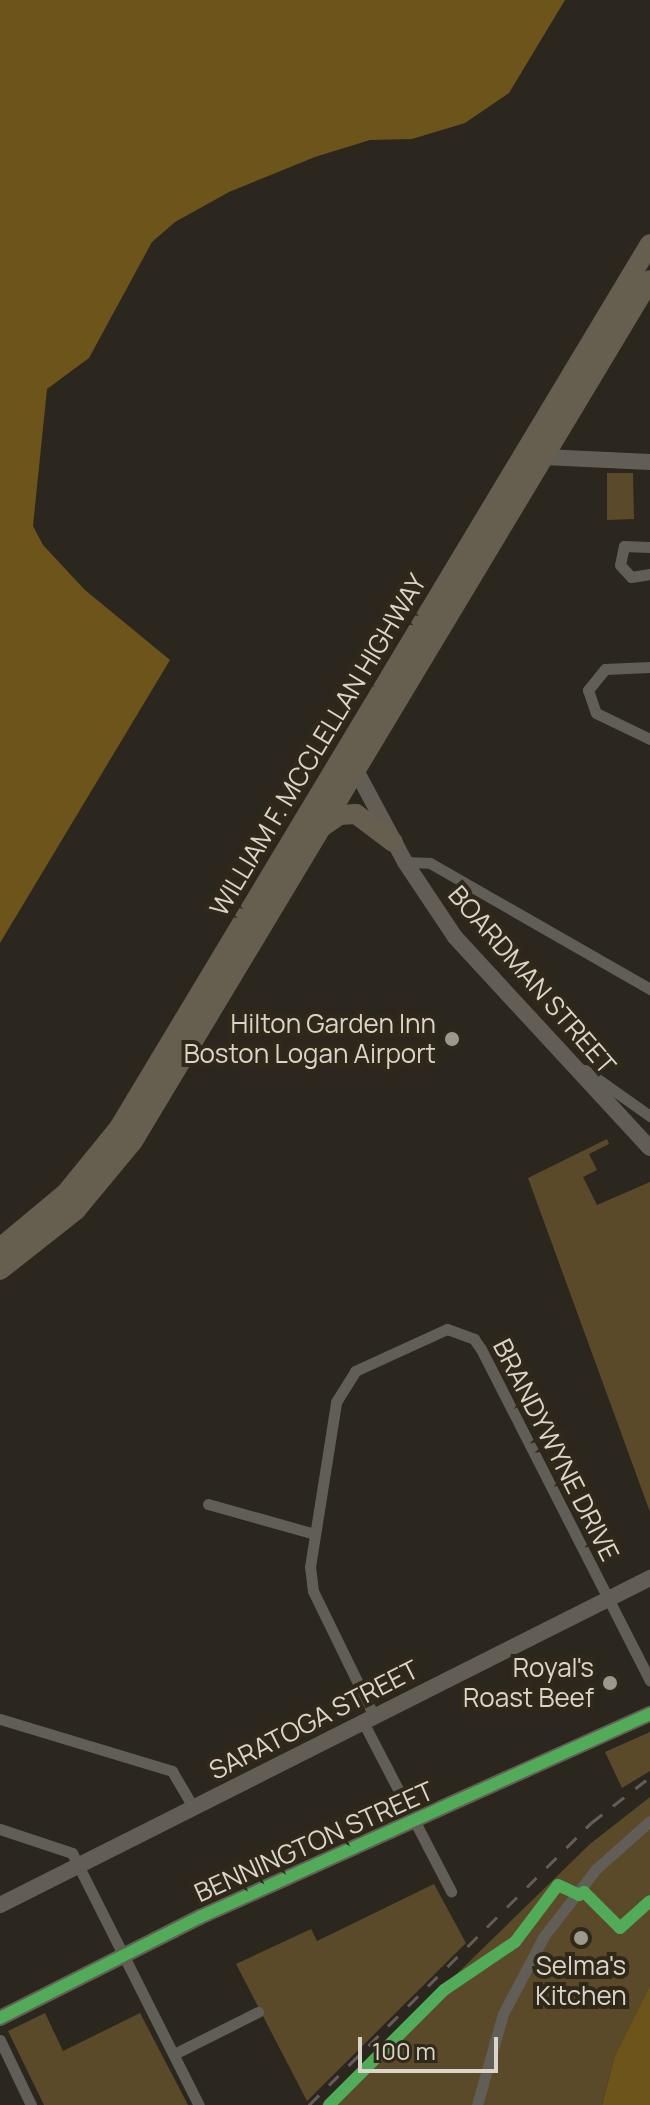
<!DOCTYPE html>
<style>
body{margin:0}
#map{position:relative;width:650px;height:2105px;overflow:hidden;background:#2b271e;font-family:Manrope,sans-serif}
div>[style]{position:absolute}
[style*='--x']{left:calc(var(--x)*1px);top:calc(var(--y)*1px);width:calc(var(--w)*1px);rotate:calc(var(--a)*1deg)}
.green>*{inset:0;background:#5a4a2a}
.water>*{inset:0;background:#6c541b}
.street>*{height:11px;margin:-5.5px;padding:0 5.5px;transform-origin:5.5px;border-radius:5.5px;background:#615e57}
.secondary>*{height:16px;margin:-8px;padding:0 8px;transform-origin:8px;border-radius:8px;background:#625e55}
.highway>*{height:20px;margin:-10px;padding:0 10px;transform-origin:10px;border-radius:10px;background:#665f50}
.rail>*{height:3px;margin-top:-1.5px;transform-origin:0;background:repeating-linear-gradient(90deg,#625e57 0 14px,transparent 0 28px)}
.cycleway>*{height:12px;margin:-6px;padding:0 6px;transform-origin:6px;border-radius:6px;background:#51ab58}
.dots>*{width:22px;height:22px;translate:-50% -50%;box-sizing:border-box;border:4px solid #302919;border-radius:50%}
span{translate:-50% -50%;white-space:nowrap;text-align:center;line-height:1.15;-webkit-text-stroke:8px #302919;paint-order:stroke}
.street-label{font-size:26px;color:#dad5cb}
.poi-label{font-size:26px;color:#dad5cb}
.right{translate:-100% -50%;text-align:right}
.scale{position:absolute;left:358px;top:2037px;width:140px;height:36px;box-sizing:border-box;border:4px solid #dad5cb;border-top:0;padding-left:10px;font-size:24px;line-height:28px;white-space:nowrap;color:#dad5cb;-webkit-text-stroke:6px #302919;paint-order:stroke}
</style>
<div id="map">
<div class="green">
<i style="clip-path:polygon(607px 473px,633px 473px,634px 519px,607px 520px)"></i>
<i style="clip-path:polygon(607px 1139px,609px 1144px,589px 1154px,597px 1170px,583px 1177px,597px 1205px,650px 1182px,650px 1512px,528px 1178px)"></i>
<i style="clip-path:polygon(650px 1732px,650px 1771px,622px 1788px,605px 1752px)"></i>
<i style="clip-path:polygon(650px 1797px,650px 1985px,615px 2055px,602px 2105px,322px 2105px,590px 1844px)"></i>
<i style="clip-path:polygon(434px 1884px,466px 1943px,307px 2101px,236px 1964px,311px 1929px,317px 1941px)"></i>
<i style="clip-path:polygon(45px 2013px,63px 2051px,140px 2013px,188px 2105px,44px 2105px,8px 2031px)"></i>
</div>
<div class="water">
<i style="clip-path:polygon(0 0,565px 0,509px 93px,465px 123px,412px 139px,370px 140px,315px 157px,229px 192px,175px 222px,152px 242px,89px 358px,47px 389px,33px 526px,43px 545px,85px 590px,170px 660px,0 943px)"></i>
<i style="clip-path:polygon(650px 1985px,650px 2105px,602px 2105px,615px 2055px)"></i>
</div>
<div class="street">
<i style="--x:650;--y:547;--w:26;--a:-178"></i>
<i style="--x:624;--y:546;--w:19;--a:102"></i>
<i style="--x:620;--y:565;--w:16;--a:47"></i>
<i style="--x:631;--y:577;--w:19;--a:-9"></i>
<i style="--x:650;--y:667;--w:45;--a:177.5"></i>
<i style="--x:605;--y:669;--w:27;--a:129"></i>
<i style="--x:588;--y:690;--w:24;--a:71"></i>
<i style="--x:596;--y:713;--w:60;--a:25.7"></i>
<i style="--x:405;--y:862;--w:25;--a:2"></i>
<i style="--x:430;--y:863;--w:254;--a:29.8"></i>
<i style="--x:585;--y:1070;--w:80;--a:35.3"></i>
<i style="--x:208;--y:1504;--w:111;--a:15.7"></i>
<i style="--x:374;--y:1716;--w:139;--a:-116"></i>
<i style="--x:313;--y:1591;--w:24;--a:-97"></i>
<i style="--x:310;--y:1567;--w:167;--a:-81"></i>
<i style="--x:336;--y:1402;--w:36;--a:-58"></i>
<i style="--x:355;--y:1371;--w:101;--a:-24.5"></i>
<i style="--x:447;--y:1329;--w:29;--a:20"></i>
<i style="--x:474;--y:1339;--w:12;--a:55"></i>
<i style="--x:481;--y:1349;--w:372;--a:63"></i>
<i style="--x:0;--y:1719;--w:180;--a:16.8"></i>
<i style="--x:172;--y:1771;--w:42;--a:59.7"></i>
<i style="--x:363;--y:1722;--w:191;--a:62.5"></i>
<i style="--x:0;--y:1829;--w:76;--a:18.4"></i>
<i style="--x:72;--y:1853;--w:282;--a:63.3"></i>
<i style="--x:0;--y:2040;--w:72;--a:64.5"></i>
<i style="--x:174;--y:2054;--w:94;--a:-26.6"></i>
<i style="--x:477;--y:2105;--w:95;--a:-74.1"></i>
<i style="--x:503;--y:2014;--w:88;--a:-62.3"></i>
<i style="--x:544;--y:1936;--w:85;--a:-52.2"></i>
<i style="--x:596;--y:1869;--w:72;--a:-41.6"></i>
</div>
<div class="secondary">
<i style="--x:544;--y:457;--w:106;--a:2.7"></i>
<i style="--x:352;--y:763;--w:112;--a:61.8"></i>
<i style="--x:405;--y:862;--w:90;--a:56.3"></i>
<i style="--x:455;--y:937;--w:287;--a:47.3"></i>
<i style="--x:0;--y:1905;--w:728;--a:-26.71"></i>
<i style="--x:0;--y:2018;--w:224;--a:-26.8"></i>
<i style="--x:200;--y:1917;--w:494;--a:-24.3"></i>
</div>
<div class="highway">
<i style="--x:322;--y:827;--w:21;--a:-35"></i>
<i style="--x:339;--y:815;--w:17;--a:-3"></i>
<i style="--x:356;--y:814;--w:46;--a:37.1"></i>
<i style="--x:0;--y:1248;--w:86;--a:-39.8"></i>
<i style="--x:66;--y:1193;--w:84;--a:-50.8"></i>
<i style="--x:119;--y:1128;--w:1031;--a:-59.01"></i>
<i style="--x:0;--y:1270;--w:97;--a:-38.3"></i>
<i style="--x:76;--y:1210;--w:89;--a:-50.4"></i>
<i style="--x:133;--y:1141;--w:1004;--a:-59.02"></i>
</div>
<div class="rail">
<i style="--x:309;--y:2105;--w:399;--a:-45"></i>
<i style="--x:591;--y:1823;--w:75;--a:-37.9"></i>
</div>
<div class="cycleway">
<i style="--x:0;--y:2018;--w:224;--a:-26.8"></i>
<i style="--x:200;--y:1917;--w:494;--a:-24.3"></i>
<i style="--x:329;--y:2105;--w:163;--a:-45"></i>
<i style="--x:444;--y:1990;--w:86;--a:-34.1"></i>
<i style="--x:515;--y:1942;--w:71;--a:-53"></i>
<i style="--x:558;--y:1885;--w:23;--a:25"></i>
<i style="--x:579;--y:1895;--w:6;--a:-31"></i>
<i style="--x:584;--y:1892;--w:51;--a:45"></i>
<i style="--x:620;--y:1928;--w:40;--a:-42"></i>
</div>
<div class="dots">
<i style="left:452px;top:1039px;background:#9d988e"></i>
<i style="left:610px;top:1683px;background:#9d988e"></i>
<i style="left:581px;top:1938px;background:#9d988e"></i>
</div>
<div class="street-label">
<span style="left:318px;top:745px;rotate:-59deg">WILLIAM F. MCCLELLAN HIGHWAY</span>
<span style="left:532px;top:980px;rotate:49deg">BOARDMAN STREET</span>
<span style="left:556px;top:1450px;rotate:63deg">BRANDYWYNE DRIVE</span>
<span style="left:314px;top:1720px;rotate:-27deg">SARATOGA STREET</span>
<span style="left:314px;top:1842px;rotate:-24deg">BENNINGTON STREET</span>
</div>
<div class="poi-label">
<span class="right" style="left:436px;top:1039px">Hilton Garden Inn<br>Boston Logan Airport</span>
<span class="right" style="left:594px;top:1683px">Royal's<br>Roast Beef</span>
<span style="left:581px;top:1981px">Selma's<br>Kitchen</span>
</div>
<div class="scale">100 m</div>
</div>
